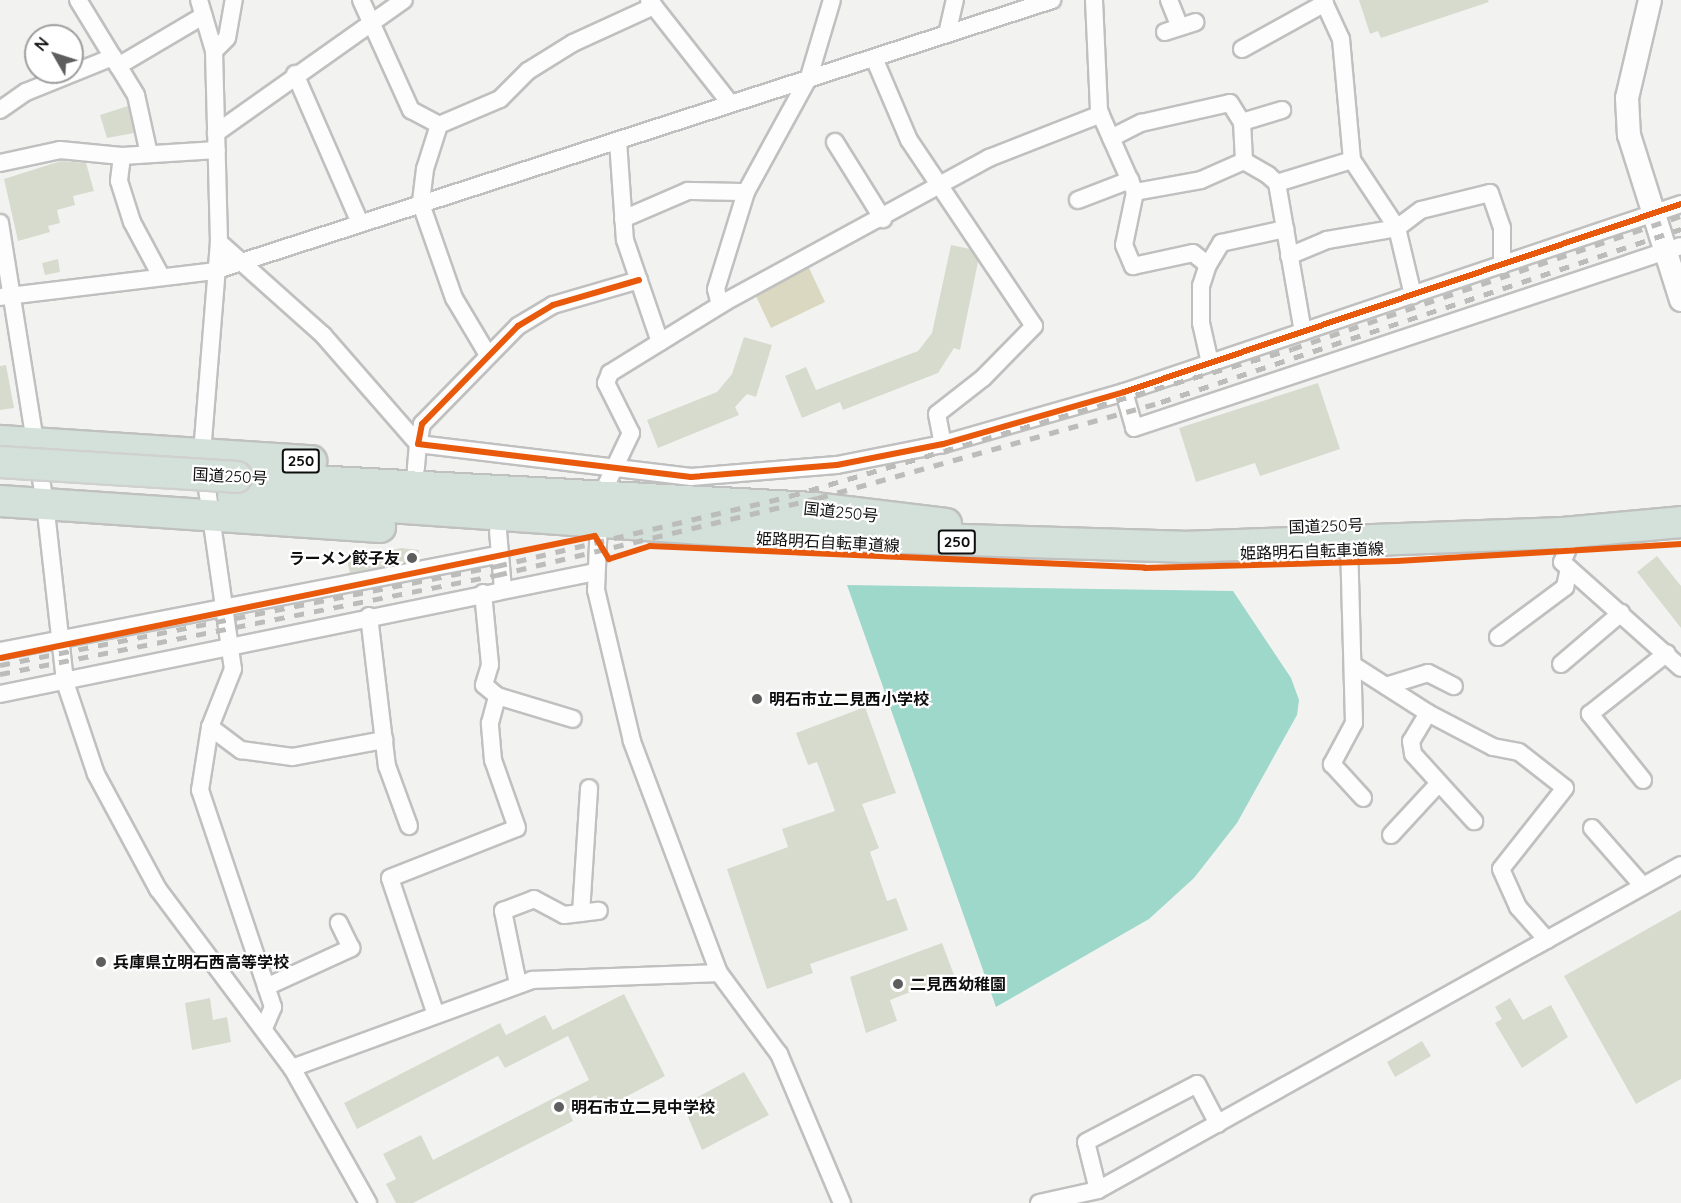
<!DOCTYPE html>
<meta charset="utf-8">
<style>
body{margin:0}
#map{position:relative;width:1681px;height:1203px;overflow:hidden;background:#f2f3f1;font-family:Quicksand,"Noto Sans JP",sans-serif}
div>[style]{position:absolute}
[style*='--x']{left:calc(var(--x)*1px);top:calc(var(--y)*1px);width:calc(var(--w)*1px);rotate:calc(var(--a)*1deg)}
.green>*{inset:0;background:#dbd8c1}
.water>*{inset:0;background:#9ed8ca}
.building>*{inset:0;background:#d7dbcd}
.roads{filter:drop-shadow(2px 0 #bfc0bf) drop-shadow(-2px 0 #bfc0bf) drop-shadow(0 2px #bfc0bf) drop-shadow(0 -2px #bfc0bf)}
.street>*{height:16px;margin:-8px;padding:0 8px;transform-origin:8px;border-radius:8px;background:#fdfdfd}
.secondary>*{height:22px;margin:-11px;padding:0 11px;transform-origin:11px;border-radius:11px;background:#fdfdfd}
.highway>*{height:30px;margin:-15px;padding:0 15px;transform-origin:15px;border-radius:15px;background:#d3e1da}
.rail>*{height:4.5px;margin-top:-2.25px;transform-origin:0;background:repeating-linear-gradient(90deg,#bcbdbb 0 10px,transparent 0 20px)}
.bridges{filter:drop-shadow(2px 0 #cfd0cf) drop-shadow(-2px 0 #cfd0cf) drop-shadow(0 2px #cfd0cf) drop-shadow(0 -2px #cfd0cf)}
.highway-bridge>*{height:30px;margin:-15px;padding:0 15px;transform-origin:15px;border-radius:15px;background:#d3e1da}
.cycleway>*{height:6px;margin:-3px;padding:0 3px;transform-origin:3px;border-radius:3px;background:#e8590c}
.dots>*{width:16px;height:16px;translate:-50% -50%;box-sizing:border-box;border:3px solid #fff;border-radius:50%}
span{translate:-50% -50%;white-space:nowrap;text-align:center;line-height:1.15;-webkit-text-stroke:4.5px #fff;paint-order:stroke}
.shield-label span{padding:2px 4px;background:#fff;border:2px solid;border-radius:4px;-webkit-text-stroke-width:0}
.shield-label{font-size:15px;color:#0d0e0d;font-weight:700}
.street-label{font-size:16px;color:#0d0e0d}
.poi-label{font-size:16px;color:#0d0e0d;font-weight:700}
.right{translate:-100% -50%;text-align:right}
.left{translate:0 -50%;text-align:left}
.north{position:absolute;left:24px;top:24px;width:60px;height:60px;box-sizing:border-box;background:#fff;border:2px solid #9e9f9e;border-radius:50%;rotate:309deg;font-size:16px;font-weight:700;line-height:24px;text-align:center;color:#0d0e0d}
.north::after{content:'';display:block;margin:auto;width:21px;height:27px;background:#5d5e5d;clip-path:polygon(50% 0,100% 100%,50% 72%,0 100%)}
</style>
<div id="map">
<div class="green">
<i style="clip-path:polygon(809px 268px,825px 302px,771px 328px,755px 294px)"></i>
</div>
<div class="water">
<i style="clip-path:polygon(847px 585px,1233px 591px,1291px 678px,1299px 700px,1297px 715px,1237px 823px,1194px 878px,1149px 919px,996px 1007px)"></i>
</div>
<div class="building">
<i style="clip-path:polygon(1359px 0,1488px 0,1489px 2px,1381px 38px,1378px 31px,1370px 34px)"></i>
<i style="clip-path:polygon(128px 106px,134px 133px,107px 138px,100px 115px)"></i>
<i style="clip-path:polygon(61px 161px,86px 163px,94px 191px,73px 196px,75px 205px,57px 210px,60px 223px,48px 226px,50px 232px,18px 241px,4px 179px)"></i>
<i style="clip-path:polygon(951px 245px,970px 249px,978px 262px,960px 350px,954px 348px,938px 373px,843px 410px,840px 402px,802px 418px,785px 376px,806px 367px,816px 390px,918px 351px,932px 333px)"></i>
<i style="clip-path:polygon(58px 259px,60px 272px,45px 275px,42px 263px)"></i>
<i style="clip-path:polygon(744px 337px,772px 345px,756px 397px,747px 394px,735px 407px,739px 415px,658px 448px,647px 420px,717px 392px,732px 374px)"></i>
<i style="clip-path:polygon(6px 365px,14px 408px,0 410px,0 366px)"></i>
<i style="clip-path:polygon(1318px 383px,1340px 449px,1260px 476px,1255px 463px,1196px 482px,1179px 428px)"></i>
<i style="clip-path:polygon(401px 548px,419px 550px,419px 559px,350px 573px,347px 560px)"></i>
<i style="clip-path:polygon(1657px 556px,1681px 586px,1681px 628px,1637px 572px)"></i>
<i style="clip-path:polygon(865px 707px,896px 793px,862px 804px,879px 848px,870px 852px,887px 901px,896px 898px,908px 930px,810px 964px,813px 973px,767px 989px,727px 869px,788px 847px,782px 829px,835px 811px,817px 762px,808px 765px,796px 733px)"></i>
<i style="clip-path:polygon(1681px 910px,1681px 1079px,1636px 1104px,1564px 976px)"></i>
<i style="clip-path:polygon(942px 943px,954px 975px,890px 1000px,897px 1021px,866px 1033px,850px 977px)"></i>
<i style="clip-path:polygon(624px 994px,665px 1076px,603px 1109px,596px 1095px,568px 1109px,573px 1121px,413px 1203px,396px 1203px,386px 1184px,396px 1179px,383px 1154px,421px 1135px,433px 1160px,589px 1080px,568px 1036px,505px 1068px,498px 1056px,357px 1129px,344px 1103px,500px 1023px,506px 1035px,545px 1015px,553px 1030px)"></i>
<i style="clip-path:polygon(210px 998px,213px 1020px,227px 1017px,231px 1042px,192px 1050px,185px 1003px)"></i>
<i style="clip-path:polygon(1510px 998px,1523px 1020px,1551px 1005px,1568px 1037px,1522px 1068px,1495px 1023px,1502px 1019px,1495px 1007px)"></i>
<i style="clip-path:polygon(1422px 1041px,1431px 1056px,1395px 1077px,1387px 1062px)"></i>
<i style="clip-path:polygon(744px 1072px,769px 1115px,702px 1150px,683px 1105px)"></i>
</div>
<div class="roads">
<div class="street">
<i style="--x:78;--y:0;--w:111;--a:58.6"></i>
<i style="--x:136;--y:95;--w:60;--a:77.6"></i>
<i style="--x:199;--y:0;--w:53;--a:73.6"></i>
<i style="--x:214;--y:51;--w:191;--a:88.5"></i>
<i style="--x:219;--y:242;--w:213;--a:94.6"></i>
<i style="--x:202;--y:454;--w:217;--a:81.8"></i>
<i style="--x:233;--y:669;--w:62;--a:111.6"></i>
<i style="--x:210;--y:727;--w:64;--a:99"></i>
<i style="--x:200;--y:790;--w:229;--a:71.4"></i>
<i style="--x:273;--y:1007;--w:23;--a:113"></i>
<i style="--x:361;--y:0;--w:121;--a:65.6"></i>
<i style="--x:411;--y:110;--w:32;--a:28"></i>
<i style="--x:439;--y:125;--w:66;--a:-23.1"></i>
<i style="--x:500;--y:99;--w:40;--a:-45"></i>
<i style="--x:528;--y:71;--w:53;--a:-31.9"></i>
<i style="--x:573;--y:43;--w:89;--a:-24.6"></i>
<i style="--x:649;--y:0;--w:131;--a:51.8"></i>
<i style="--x:1094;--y:0;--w:111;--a:87.4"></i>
<i style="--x:1099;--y:111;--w:89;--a:66"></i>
<i style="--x:1135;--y:192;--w:54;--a:101.7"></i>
<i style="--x:1124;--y:245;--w:23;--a:67"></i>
<i style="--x:1133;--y:266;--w:61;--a:-12.2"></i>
<i style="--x:1193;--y:253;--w:19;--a:39"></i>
<i style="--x:1169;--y:0;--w:29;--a:68"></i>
<i style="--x:1323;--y:0;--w:43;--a:65.2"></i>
<i style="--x:1341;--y:39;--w:121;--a:84.8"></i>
<i style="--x:1352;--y:160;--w:82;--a:56.5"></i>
<i style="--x:1397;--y:228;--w:69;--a:76.6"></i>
<i style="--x:1165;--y:32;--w:32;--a:-18"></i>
<i style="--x:947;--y:34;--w:35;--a:-77"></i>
<i style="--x:1242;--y:49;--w:95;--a:-29"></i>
<i style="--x:214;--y:51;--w:18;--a:-45"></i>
<i style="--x:227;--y:38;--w:39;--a:-80"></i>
<i style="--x:874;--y:58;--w:89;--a:66.9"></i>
<i style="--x:909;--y:140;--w:224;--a:56.1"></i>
<i style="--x:1034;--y:326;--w:73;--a:134.4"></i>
<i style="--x:983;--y:378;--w:58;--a:142"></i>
<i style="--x:937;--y:414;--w:31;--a:79"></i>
<i style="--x:118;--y:66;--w:99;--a:-30.5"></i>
<i style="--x:295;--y:74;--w:163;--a:66.4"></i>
<i style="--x:0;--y:110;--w:32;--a:-35"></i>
<i style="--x:26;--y:92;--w:94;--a:-21.9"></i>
<i style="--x:1242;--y:122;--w:42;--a:-16.7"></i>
<i style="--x:439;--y:125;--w:46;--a:107.7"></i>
<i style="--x:425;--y:169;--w:35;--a:97"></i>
<i style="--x:421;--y:204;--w:100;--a:70.7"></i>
<i style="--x:454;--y:298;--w:66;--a:59.2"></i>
<i style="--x:216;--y:133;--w:230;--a:-35.3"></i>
<i style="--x:1111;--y:138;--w:34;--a:-27"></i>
<i style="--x:1141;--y:123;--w:91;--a:-12.7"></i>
<i style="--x:1230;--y:103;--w:22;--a:58"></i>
<i style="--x:1242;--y:122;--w:39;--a:87"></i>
<i style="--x:618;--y:141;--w:99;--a:86"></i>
<i style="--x:625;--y:240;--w:108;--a:71.1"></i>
<i style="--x:835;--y:142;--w:91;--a:58.1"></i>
<i style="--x:122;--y:156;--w:25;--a:97"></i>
<i style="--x:119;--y:181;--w:43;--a:72.4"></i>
<i style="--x:132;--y:222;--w:61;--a:61.8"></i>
<i style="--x:0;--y:163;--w:61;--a:-12.2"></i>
<i style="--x:60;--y:150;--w:62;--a:5.5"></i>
<i style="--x:122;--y:156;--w:95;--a:-3.6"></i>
<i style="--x:1277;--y:183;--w:78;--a:-17"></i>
<i style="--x:1135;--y:192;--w:67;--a:-10.3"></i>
<i style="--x:1201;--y:180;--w:47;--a:-23.8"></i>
<i style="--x:1244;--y:161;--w:28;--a:30"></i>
<i style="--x:1268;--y:175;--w:12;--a:42"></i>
<i style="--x:1277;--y:183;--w:151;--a:80.1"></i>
<i style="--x:1078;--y:200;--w:56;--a:-21"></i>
<i style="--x:623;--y:219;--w:71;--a:-23.3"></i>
<i style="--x:688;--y:191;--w:58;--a:1"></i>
<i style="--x:0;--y:223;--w:284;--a:80.9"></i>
<i style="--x:45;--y:503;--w:180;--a:83.6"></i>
<i style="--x:65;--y:682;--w:97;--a:71.4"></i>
<i style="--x:96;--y:774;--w:131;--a:61.7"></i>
<i style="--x:158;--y:889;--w:224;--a:53.2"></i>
<i style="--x:292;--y:1068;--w:155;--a:60.6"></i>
<i style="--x:219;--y:242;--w:140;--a:41.8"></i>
<i style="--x:323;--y:335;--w:145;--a:48.9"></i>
<i style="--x:418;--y:444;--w:25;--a:95"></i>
<i style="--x:1289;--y:256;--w:41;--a:-22.8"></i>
<i style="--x:1327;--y:240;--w:71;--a:-9.7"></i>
<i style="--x:1397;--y:228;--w:30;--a:-37"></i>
<i style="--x:1421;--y:210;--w:71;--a:-13.8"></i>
<i style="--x:1490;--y:193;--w:37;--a:71"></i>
<i style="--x:1502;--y:228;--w:37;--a:90"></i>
<i style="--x:639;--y:280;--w:90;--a:163.8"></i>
<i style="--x:553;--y:305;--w:41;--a:149"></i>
<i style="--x:518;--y:326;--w:137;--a:134.4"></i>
<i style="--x:422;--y:424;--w:20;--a:101"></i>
<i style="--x:418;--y:444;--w:275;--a:6.9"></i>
<i style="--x:691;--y:477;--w:146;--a:-4.7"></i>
<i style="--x:837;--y:465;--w:108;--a:-11.2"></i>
<i style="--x:943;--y:444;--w:188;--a:-16"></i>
<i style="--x:1124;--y:392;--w:588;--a:-18.65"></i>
<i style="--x:0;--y:297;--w:216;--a:-6.9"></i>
<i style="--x:214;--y:271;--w:881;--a:-17.92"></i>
<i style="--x:720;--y:305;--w:16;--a:-104"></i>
<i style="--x:716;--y:289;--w:102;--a:-72.8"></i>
<i style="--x:746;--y:192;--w:131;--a:-61.3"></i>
<i style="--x:809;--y:77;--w:80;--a:-73.4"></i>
<i style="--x:1210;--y:363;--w:41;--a:-102.7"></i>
<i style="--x:1201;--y:323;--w:37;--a:-90"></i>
<i style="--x:1201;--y:286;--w:22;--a:-72"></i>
<i style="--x:1208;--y:265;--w:26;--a:-59"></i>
<i style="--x:1221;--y:243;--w:66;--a:-12.3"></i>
<i style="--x:1124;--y:392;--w:37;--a:74"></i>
<i style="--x:1134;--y:428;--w:576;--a:-18.4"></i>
<i style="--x:498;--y:531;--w:58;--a:85.1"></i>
<i style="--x:1563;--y:533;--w:18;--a:77"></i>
<i style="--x:1567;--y:551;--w:12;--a:114"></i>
<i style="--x:1562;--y:562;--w:159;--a:41.7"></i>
<i style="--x:1349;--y:543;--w:180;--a:88.4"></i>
<i style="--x:1354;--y:723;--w:47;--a:118.2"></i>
<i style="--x:1332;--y:764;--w:46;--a:47.6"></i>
<i style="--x:483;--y:593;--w:72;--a:84.4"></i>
<i style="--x:490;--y:665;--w:21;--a:107"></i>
<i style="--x:484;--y:685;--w:17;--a:40"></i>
<i style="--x:497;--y:696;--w:79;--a:16.8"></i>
<i style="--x:369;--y:616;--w:151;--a:83.2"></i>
<i style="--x:387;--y:766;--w:64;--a:69.9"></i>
<i style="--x:1498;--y:637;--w:84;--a:-36.7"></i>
<i style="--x:1565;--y:587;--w:19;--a:-78"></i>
<i style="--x:0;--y:651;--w:505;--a:-10.95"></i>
<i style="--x:1561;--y:664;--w:79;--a:-40.4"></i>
<i style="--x:1353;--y:665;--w:89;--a:32.6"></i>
<i style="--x:1428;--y:713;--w:73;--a:27.6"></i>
<i style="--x:1493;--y:747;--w:26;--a:11"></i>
<i style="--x:1519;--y:752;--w:58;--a:38"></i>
<i style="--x:1565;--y:788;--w:103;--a:128.3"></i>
<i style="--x:1501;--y:869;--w:42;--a:65.9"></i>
<i style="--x:1518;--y:907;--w:44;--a:48.7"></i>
<i style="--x:1386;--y:686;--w:44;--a:-17.2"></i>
<i style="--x:1428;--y:673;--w:29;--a:27"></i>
<i style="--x:0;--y:694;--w:607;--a:-11.59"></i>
<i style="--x:1428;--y:713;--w:33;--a:121"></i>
<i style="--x:1411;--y:741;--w:13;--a:81"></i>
<i style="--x:1413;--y:754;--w:91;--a:47.7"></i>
<i style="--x:210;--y:727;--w:39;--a:37"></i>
<i style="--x:241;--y:750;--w:52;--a:7.7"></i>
<i style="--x:293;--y:757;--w:93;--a:-10.6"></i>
<i style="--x:1643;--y:780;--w:85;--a:-128.8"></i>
<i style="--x:1590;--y:714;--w:98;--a:-38.4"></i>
<i style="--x:1592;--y:828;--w:77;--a:48.7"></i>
<i style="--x:1391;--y:835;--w:71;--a:-47.3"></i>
<i style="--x:581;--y:913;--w:125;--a:-86.3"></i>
<i style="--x:518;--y:984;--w:75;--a:-101.6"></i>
<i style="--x:503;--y:911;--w:33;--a:-21"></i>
<i style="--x:534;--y:899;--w:34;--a:28"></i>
<i style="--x:564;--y:915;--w:35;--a:-7"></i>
<i style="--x:266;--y:987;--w:94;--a:-24.6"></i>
<i style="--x:351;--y:948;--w:28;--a:-116"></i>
<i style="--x:435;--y:1012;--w:141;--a:-108.6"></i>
<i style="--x:390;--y:878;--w:136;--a:-21.5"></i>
<i style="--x:517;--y:828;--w:72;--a:-109.4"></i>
<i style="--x:493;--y:760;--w:37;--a:-95"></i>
<i style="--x:490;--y:723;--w:28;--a:-75"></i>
<i style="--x:292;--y:1068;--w:256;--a:-20.1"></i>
<i style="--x:532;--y:980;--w:187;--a:-2.1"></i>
<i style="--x:1098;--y:1190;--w:49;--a:-104"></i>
<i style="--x:1086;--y:1142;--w:125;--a:-27.6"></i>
<i style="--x:1197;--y:1084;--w:45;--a:62.3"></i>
<i style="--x:842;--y:1203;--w:162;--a:-112.9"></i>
<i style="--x:779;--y:1054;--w:101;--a:-126.5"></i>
<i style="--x:719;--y:973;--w:248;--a:-110.6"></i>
<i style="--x:632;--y:741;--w:155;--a:-103.4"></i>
<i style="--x:596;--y:590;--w:92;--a:-87.5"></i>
<i style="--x:600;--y:498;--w:72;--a:-64.5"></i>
<i style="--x:631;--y:433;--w:56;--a:-116.6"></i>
<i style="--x:606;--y:383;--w:11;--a:-68"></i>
<i style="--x:610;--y:373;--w:135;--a:-31.7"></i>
<i style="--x:725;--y:302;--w:301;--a:-28.6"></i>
<i style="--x:989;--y:158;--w:120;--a:-21.4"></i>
<i style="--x:1039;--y:1203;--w:60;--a:-12.4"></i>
<i style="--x:1098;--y:1190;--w:667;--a:-29.14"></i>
</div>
<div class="secondary">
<i style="--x:1650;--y:0;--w:101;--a:103.2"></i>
<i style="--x:1627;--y:98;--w:37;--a:87"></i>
<i style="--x:1629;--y:135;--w:173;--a:72.5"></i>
</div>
<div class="highway">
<i style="--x:0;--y:441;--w:312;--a:3.7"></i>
<i style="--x:276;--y:479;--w:539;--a:3.09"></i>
<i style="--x:814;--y:508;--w:133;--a:6.9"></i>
<i style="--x:233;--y:496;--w:542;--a:4.02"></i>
<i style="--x:774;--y:534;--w:409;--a:1.8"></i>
<i style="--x:1183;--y:547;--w:380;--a:-2.1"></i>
<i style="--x:1563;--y:533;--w:119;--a:-5.3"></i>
<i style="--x:0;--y:501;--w:381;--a:3.9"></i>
</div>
</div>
<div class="rail">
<i style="--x:0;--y:665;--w:507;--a:-11.27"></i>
<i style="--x:497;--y:566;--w:301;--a:-13.4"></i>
<i style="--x:790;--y:496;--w:523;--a:-16.32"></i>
<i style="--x:1292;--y:349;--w:411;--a:-18.9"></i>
<i style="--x:0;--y:674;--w:507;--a:-11.27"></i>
<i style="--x:497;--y:575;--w:330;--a:-13.5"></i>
<i style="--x:818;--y:498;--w:356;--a:-15.6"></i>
<i style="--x:1161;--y:402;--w:548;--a:-18.4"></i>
</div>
<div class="bridges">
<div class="highway-bridge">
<i style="--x:0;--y:462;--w:237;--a:3.6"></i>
</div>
</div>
<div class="cycleway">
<i style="--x:639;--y:280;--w:90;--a:163.8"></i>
<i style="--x:553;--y:305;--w:41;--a:149"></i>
<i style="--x:518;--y:326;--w:137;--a:134.4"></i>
<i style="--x:422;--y:424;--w:20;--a:101"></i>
<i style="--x:418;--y:444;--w:275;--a:6.9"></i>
<i style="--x:691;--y:477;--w:146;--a:-4.7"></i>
<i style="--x:837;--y:465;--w:108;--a:-11.2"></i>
<i style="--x:943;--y:444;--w:188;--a:-16"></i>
<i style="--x:1124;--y:392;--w:588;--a:-18.65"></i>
<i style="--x:0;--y:658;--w:607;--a:-11.59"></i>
<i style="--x:595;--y:536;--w:27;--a:59"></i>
<i style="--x:609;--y:559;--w:43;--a:-17.6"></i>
<i style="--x:650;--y:546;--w:495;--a:2.5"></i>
<i style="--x:1145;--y:568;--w:252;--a:-1.6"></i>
<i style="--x:1397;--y:561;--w:285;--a:-3.4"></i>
</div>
<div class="dots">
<i style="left:412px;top:558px;background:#5d5e5d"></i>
<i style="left:757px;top:699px;background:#5d5e5d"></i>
<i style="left:101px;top:962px;background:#5d5e5d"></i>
<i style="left:898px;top:984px;background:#5d5e5d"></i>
<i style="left:559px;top:1107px;background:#5d5e5d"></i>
</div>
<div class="shield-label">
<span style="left:301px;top:461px">250</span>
<span style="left:957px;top:542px">250</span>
</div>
<div class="street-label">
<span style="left:230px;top:476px;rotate:3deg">国道250号</span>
<span style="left:841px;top:512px;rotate:6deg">国道250号</span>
<span style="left:1326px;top:526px;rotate:-2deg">国道250号</span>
<span style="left:828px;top:542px;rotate:3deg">姫路明石自転車道線</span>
<span style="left:1312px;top:551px;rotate:-2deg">姫路明石自転車道線</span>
</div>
<div class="poi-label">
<span class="right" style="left:400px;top:558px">ラーメン餃子友</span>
<span class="left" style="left:769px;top:699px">明石市立二見西小学校</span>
<span class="left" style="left:113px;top:962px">兵庫県立明石西高等学校</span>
<span class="left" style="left:910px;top:984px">二見西幼稚園</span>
<span class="left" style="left:571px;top:1107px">明石市立二見中学校</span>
</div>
<div class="north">N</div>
</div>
